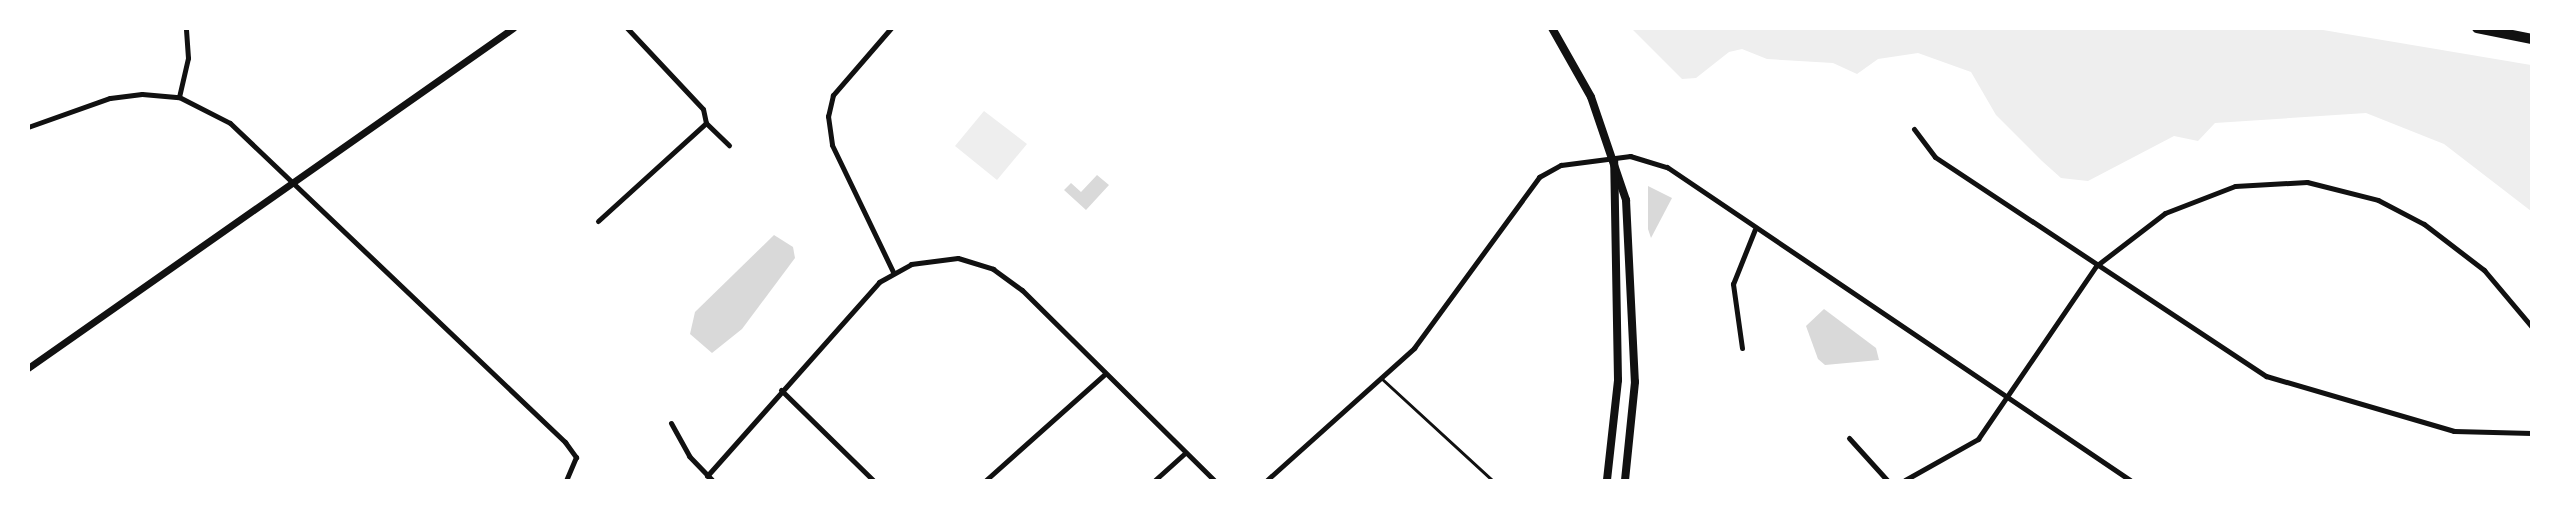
<!DOCTYPE html>
<style>
body{margin:0}
#map{position:relative;width:2560px;height:509px;overflow:hidden;background:#fff;font-family:"Alegreya Sans",sans-serif}
div>[style]{position:absolute}
[style*='--x']{left:calc(var(--x)*1px);top:calc(var(--y)*1px);width:calc(var(--w)*1px);rotate:calc(var(--a)*1deg)}
.green>*{inset:0;background:#eee}
.water>*{inset:0;background:#d9d9d9}
.service>*{height:3px;margin:-1.5px;padding:0 1.5px;transform-origin:1.5px;border-radius:1.5px;background:#111}
.minor>*{height:5px;margin:-2.5px;padding:0 2.5px;transform-origin:2.5px;border-radius:2.5px;background:#111}
.tertiary>*{height:7px;margin:-3.5px;padding:0 3.5px;transform-origin:3.5px;border-radius:3.5px;background:#111}
.secondary>*{height:8px;margin:-4px;padding:0 4px;transform-origin:4px;border-radius:4px;background:#111}
.motorway>*{height:10px;margin:-5px;padding:0 5px;transform-origin:5px;border-radius:5px;background:#111}
span{translate:-50% -50%;white-space:nowrap;text-align:center;line-height:1.15;-webkit-text-stroke:6px #fff;paint-order:stroke}
.frame{position:absolute;inset:0;border:30px solid #fff;pointer-events:none}
</style>
<div id="map">
<div class="green">
<i style="clip-path:polygon(2317px 29px,2531px 65px,2531px 211px,2444px 144px,2366px 113px,2215px 123px,2198px 141px,2174px 136px,2088px 181px,2061px 178px,2042px 161px,1996px 115px,1971px 72px,1918px 53px,1878px 59px,1857px 74px,1833px 63px,1767px 59px,1742px 49px,1729px 52px,1696px 78px,1682px 79px,1632px 29px)"></i>
<i style="clip-path:polygon(984px 111px,1027px 144px,997px 180px,955px 146px)"></i>
</div>
<div class="water">
<i style="clip-path:polygon(1097px 175px,1109px 185px,1086px 210px,1064px 190px,1071px 183px,1081px 192px)"></i>
<i style="clip-path:polygon(1648px 186px,1672px 198px,1651px 238px,1648px 229px)"></i>
<i style="clip-path:polygon(774px 235px,793px 247px,795px 258px,742px 329px,712px 353px,690px 334px,695px 312px)"></i>
<i style="clip-path:polygon(1824px 309px,1876px 348px,1879px 360px,1825px 365px,1818px 359px,1806px 326px)"></i>
</div>
<div class="service">
<i style="--x:1381;--y:378;--w:151;--a:42.6"></i>
</div>
<div class="minor">
<i style="--x:891;--y:28;--w:89;--a:130.9"></i>
<i style="--x:833;--y:95;--w:22;--a:103"></i>
<i style="--x:828;--y:116;--w:29;--a:82"></i>
<i style="--x:832;--y:145;--w:141;--a:64.3"></i>
<i style="--x:179;--y:97;--w:40;--a:-77"></i>
<i style="--x:188;--y:58;--w:30;--a:-94"></i>
<i style="--x:706;--y:123;--w:32;--a:44"></i>
<i style="--x:28;--y:127;--w:87;--a:-19.5"></i>
<i style="--x:110;--y:98;--w:32;--a:-7"></i>
<i style="--x:142;--y:94;--w:37;--a:5"></i>
<i style="--x:179;--y:97;--w:57;--a:27"></i>
<i style="--x:230;--y:123;--w:463;--a:43.6"></i>
<i style="--x:565;--y:442;--w:19;--a:54"></i>
<i style="--x:576;--y:457;--w:25;--a:113"></i>
<i style="--x:1914;--y:129;--w:35;--a:53"></i>
<i style="--x:1935;--y:157;--w:397;--a:33.5"></i>
<i style="--x:2266;--y:376;--w:196;--a:16.3"></i>
<i style="--x:2454;--y:431;--w:78;--a:1.5"></i>
<i style="--x:598;--y:221;--w:146;--a:-42.2"></i>
<i style="--x:706;--y:123;--w:14;--a:-102"></i>
<i style="--x:703;--y:109;--w:111;--a:-133.2"></i>
<i style="--x:1742;--y:348;--w:65;--a:-98"></i>
<i style="--x:1733;--y:284;--w:59;--a:-68.2"></i>
<i style="--x:781;--y:390;--w:129;--a:44.4"></i>
<i style="--x:671;--y:423;--w:38;--a:61"></i>
<i style="--x:689;--y:456;--w:33;--a:46"></i>
<i style="--x:1849;--y:438;--w:57;--a:47.9"></i>
<i style="--x:707;--y:476;--w:259;--a:-48.4"></i>
<i style="--x:879;--y:282;--w:37;--a:-29"></i>
<i style="--x:911;--y:264;--w:47;--a:-7.3"></i>
<i style="--x:958;--y:258;--w:37;--a:17"></i>
<i style="--x:993;--y:269;--w:36;--a:36"></i>
<i style="--x:1022;--y:290;--w:270;--a:44.7"></i>
<i style="--x:986;--y:480;--w:159;--a:-41.7"></i>
<i style="--x:1155;--y:480;--w:40;--a:-42"></i>
<i style="--x:1267;--y:480;--w:198;--a:-41.9"></i>
<i style="--x:1414;--y:348;--w:212;--a:-53.8"></i>
<i style="--x:1539;--y:177;--w:25;--a:-29"></i>
<i style="--x:1561;--y:165;--w:70;--a:-7.4"></i>
<i style="--x:1630;--y:156;--w:39;--a:17"></i>
<i style="--x:1667;--y:167;--w:559;--a:34.06"></i>
<i style="--x:1905;--y:480;--w:84;--a:-29.3"></i>
<i style="--x:1978;--y:439;--w:209;--a:-55.7"></i>
<i style="--x:2096;--y:266;--w:87;--a:-37.5"></i>
<i style="--x:2165;--y:213;--w:75;--a:-21.1"></i>
<i style="--x:2235;--y:186;--w:72;--a:-3.2"></i>
<i style="--x:2307;--y:182;--w:73;--a:14.2"></i>
<i style="--x:2378;--y:200;--w:52;--a:27.6"></i>
<i style="--x:2424;--y:224;--w:76;--a:37.5"></i>
<i style="--x:2484;--y:270;--w:75;--a:49.9"></i>
</div>
<div class="tertiary">
<i style="--x:28;--y:368;--w:592;--a:-35.03"></i>
</div>
<div class="secondary">
<i style="--x:1552;--y:28;--w:79;--a:60.5"></i>
<i style="--x:1591;--y:97;--w:109;--a:71.2"></i>
<i style="--x:1626;--y:200;--w:182;--a:87.2"></i>
<i style="--x:1635;--y:382;--w:99;--a:95.8"></i>
<i style="--x:1607;--y:480;--w:101;--a:-83.7"></i>
<i style="--x:1618;--y:380;--w:220;--a:-91"></i>
</div>
<div class="motorway">
<i style="--x:2477;--y:28;--w:56;--a:11.3"></i>
</div>
<div class="frame"></div>
</div>
